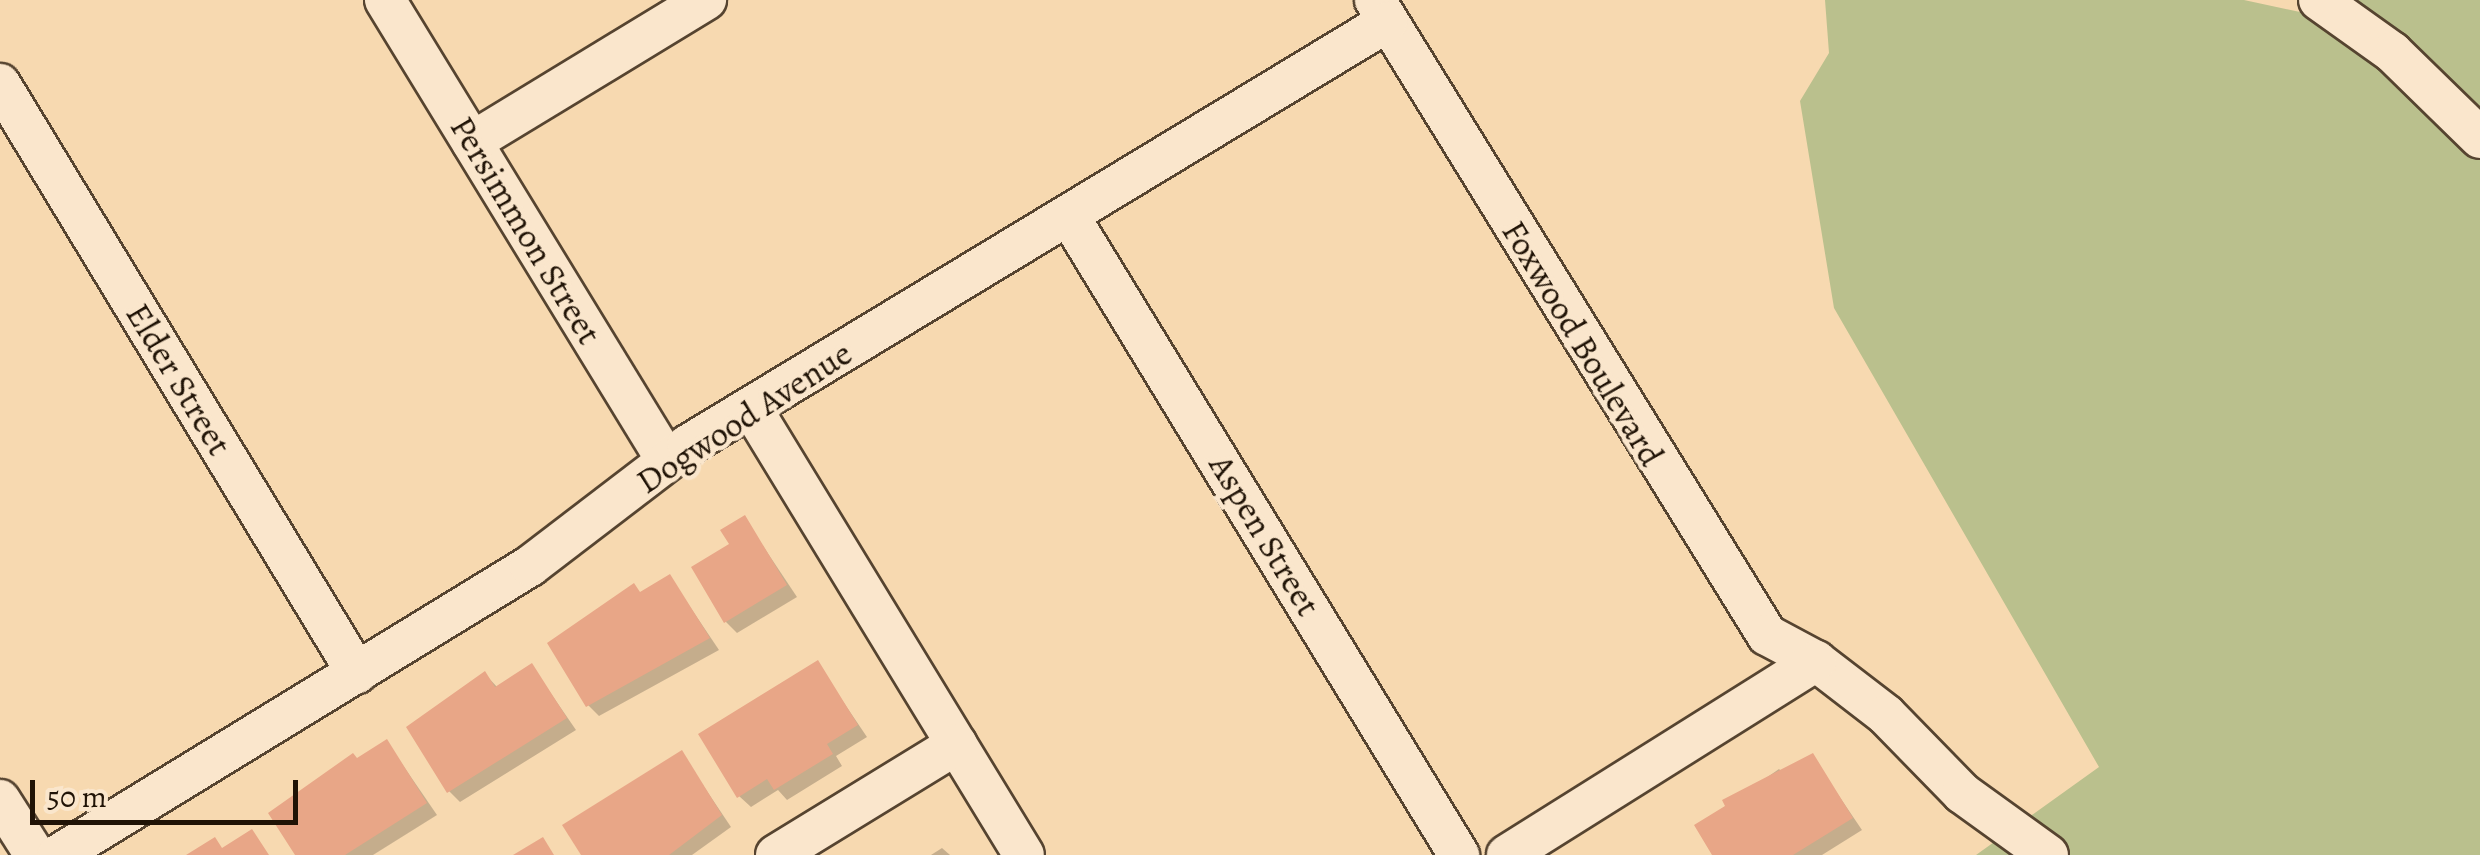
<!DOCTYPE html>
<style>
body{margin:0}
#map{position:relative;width:2480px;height:855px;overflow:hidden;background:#f7d9b0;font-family:Alegreya,serif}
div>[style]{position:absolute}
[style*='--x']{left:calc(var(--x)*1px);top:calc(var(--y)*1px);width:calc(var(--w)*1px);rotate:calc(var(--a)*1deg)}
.green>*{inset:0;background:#bac08d}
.shadow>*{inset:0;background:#0003}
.building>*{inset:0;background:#e8a687}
.roads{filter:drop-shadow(2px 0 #564430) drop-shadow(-2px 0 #564430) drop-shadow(0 2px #564430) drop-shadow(0 -2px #564430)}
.street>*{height:40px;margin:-20px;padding:0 20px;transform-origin:20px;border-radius:20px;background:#fae6cc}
span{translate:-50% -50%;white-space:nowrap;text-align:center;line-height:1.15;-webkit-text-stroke:9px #fae6cc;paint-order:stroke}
.street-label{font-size:35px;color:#201306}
.scale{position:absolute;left:30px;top:780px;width:268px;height:45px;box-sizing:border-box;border:5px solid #201306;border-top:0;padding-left:12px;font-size:30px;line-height:35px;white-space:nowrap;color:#201306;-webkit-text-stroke:8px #fae6cc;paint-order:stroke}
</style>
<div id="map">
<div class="green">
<i style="clip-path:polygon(1825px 0,2244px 0,2314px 15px,2336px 0,2480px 0,2480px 855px,1976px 855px,2099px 767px,1834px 308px,1800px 101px,1829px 53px)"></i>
</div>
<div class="shadow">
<i style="clip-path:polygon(745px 519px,797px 597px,737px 633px,726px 622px,732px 545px)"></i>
<i style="clip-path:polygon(670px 577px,719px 650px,599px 716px,588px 705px,642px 594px)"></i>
<i style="clip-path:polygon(817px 663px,867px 737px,836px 756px,842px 766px,787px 800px,778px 790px,751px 807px,739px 796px)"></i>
<i style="clip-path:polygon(532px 666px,576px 730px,460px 802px,449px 791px,485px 674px,498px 688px)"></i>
<i style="clip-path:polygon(387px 742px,437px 815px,373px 855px,297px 855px,358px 760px)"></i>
<i style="clip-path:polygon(682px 754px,731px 827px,692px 855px,583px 855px)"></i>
<i style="clip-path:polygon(1812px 756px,1862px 830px,1822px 855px,1715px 855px,1697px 826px,1779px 769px,1784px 774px)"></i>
<i style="clip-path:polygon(942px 848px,950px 855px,931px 855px)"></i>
</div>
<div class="building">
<i style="clip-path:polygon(745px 515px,787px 585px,724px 623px,691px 567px,729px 544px,720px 530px)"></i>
<i style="clip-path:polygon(670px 574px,710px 638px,586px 707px,547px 643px,634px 583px,640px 592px)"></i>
<i style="clip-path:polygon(818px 660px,858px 725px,827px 744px,833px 754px,774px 790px,767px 779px,737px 798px,698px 734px)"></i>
<i style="clip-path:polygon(532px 663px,567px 718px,447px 793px,406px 727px,485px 671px,495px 687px)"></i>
<i style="clip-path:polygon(387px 739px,427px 803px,345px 855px,295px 855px,268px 813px,353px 753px,357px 758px)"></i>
<i style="clip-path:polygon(682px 750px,722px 815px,669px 855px,581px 855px,562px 825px)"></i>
<i style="clip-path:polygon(1813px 753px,1853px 818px,1793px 855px,1712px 855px,1694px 825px,1725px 806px,1722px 800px)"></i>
<i style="clip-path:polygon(252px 829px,269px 855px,186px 855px,215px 837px,222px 848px)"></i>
<i style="clip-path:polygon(543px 837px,554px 855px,513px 855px)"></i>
</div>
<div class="roads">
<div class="street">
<i style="--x:385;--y:0;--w:540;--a:58.55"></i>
<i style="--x:1375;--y:0;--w:746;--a:58.31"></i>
<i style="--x:1767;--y:635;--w:55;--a:28"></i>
<i style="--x:1816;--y:661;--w:88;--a:37.6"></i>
<i style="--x:1886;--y:715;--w:109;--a:45.7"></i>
<i style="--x:1962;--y:793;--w:106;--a:35.8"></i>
<i style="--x:2319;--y:0;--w:90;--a:35.5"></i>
<i style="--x:2392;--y:52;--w:123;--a:44.3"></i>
<i style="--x:0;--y:84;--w:689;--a:58.78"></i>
<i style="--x:472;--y:142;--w:274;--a:-31.3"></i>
<i style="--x:1069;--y:216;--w:749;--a:58.6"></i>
<i style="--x:752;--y:409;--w:522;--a:58.62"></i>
<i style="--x:0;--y:800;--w:65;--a:57.5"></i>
<i style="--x:58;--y:855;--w:553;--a:-31.48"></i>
<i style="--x:530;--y:566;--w:199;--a:-37.4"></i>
<i style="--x:688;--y:445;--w:817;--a:-31.18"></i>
<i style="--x:776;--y:855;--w:212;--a:-31.5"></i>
<i style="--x:1507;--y:855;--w:365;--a:-32.1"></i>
</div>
</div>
<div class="street-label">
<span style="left:526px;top:230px;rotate:59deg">Persimmon Street</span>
<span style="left:1583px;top:343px;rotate:59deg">Foxwood Boulevard</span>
<span style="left:179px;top:379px;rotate:59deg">Elder Street</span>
<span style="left:744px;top:417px;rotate:-33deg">Dogwood Avenue</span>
<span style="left:1265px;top:535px;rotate:59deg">Aspen Street</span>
</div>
<div class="scale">50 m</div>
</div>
